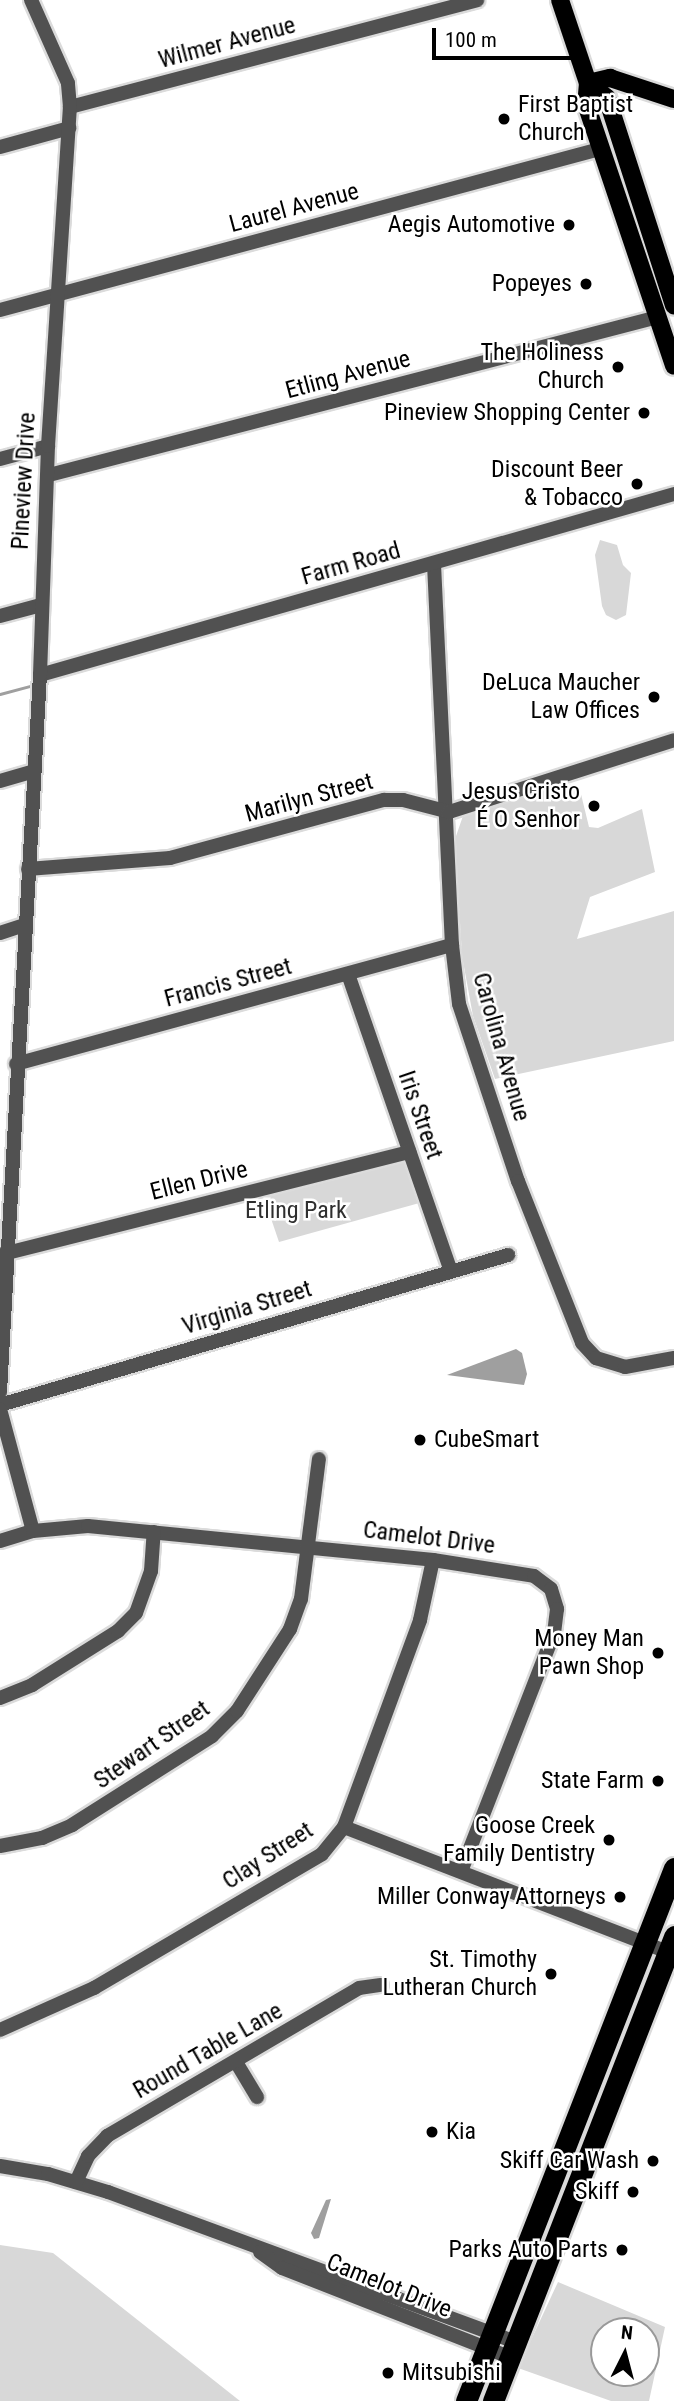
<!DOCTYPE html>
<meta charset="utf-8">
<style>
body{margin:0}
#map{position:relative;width:674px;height:2401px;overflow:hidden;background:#fff;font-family:"Roboto Condensed",sans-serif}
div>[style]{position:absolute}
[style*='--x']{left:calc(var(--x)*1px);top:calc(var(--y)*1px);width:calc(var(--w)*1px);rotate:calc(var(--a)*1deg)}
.green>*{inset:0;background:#d8d8d8}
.water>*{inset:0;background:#9f9f9f}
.stream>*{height:2.5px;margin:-1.25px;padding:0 1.25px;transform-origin:1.25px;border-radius:1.25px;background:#9f9f9f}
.roads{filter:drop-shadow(2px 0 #dbdbdb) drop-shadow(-2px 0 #dbdbdb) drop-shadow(0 2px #dbdbdb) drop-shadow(0 -2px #dbdbdb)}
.minor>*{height:14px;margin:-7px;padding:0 7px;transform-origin:7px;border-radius:7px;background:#515151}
.major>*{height:18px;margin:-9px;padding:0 9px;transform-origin:9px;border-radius:9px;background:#000}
.highway>*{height:21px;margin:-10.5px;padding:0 10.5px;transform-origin:10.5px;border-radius:10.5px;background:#000}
.dots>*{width:19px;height:19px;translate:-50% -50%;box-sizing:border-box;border:4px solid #fff;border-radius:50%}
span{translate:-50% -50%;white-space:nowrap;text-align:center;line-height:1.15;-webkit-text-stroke:5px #fff;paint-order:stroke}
.street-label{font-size:24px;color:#000}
.poi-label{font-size:24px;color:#000}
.left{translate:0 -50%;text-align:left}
.right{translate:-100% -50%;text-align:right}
.park-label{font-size:24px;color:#2f2f2f}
.north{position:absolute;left:590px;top:2317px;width:70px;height:70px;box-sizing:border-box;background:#fff;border:2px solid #999;border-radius:50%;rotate:6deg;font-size:19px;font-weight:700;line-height:28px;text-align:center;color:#000}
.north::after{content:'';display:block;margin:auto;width:24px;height:32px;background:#000;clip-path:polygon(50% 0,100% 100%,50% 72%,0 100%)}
.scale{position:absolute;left:432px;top:28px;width:142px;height:32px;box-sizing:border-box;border:4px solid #000;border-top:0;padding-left:9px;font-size:21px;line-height:24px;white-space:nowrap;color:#000;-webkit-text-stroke:5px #fff;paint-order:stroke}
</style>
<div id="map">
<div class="green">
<i style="clip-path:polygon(600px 540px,617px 545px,623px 565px,631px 573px,626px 615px,616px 620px,606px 615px,602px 606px,595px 555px)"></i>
<i style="clip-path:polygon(568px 783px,580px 790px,589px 827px,598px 828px,642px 809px,655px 872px,590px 897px,577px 939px,674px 911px,674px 1041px,495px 1079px,473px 1016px,462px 956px,455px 839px,464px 813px)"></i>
<i style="clip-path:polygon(407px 1158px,423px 1202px,279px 1242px,262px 1192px)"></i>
<i style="clip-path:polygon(0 2245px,53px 2253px,240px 2401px,0 2401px)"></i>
<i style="clip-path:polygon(evenodd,558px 2282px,665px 2327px,649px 2401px,611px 2401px,518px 2368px,558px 2282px,604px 2331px,646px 2331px,646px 2373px,604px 2373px,604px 2331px)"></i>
</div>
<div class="water">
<i style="clip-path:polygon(516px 1349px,522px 1353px,527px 1374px,524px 1385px,447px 1375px)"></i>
<i style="clip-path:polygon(331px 2199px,319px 2238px,314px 2239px,311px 2233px,326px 2200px)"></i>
</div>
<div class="stream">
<i style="--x:0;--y:694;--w:31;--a:-15"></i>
</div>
<div class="roads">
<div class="minor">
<i style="--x:70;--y:107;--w:421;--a:-14.7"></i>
<i style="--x:0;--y:147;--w:72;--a:-15.4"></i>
<i style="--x:0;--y:310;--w:621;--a:-15.02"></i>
<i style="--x:0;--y:459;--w:50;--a:-15.2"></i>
<i style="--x:49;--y:475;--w:629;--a:-14.54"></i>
<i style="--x:434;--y:564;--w:381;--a:87.3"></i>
<i style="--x:452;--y:945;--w:59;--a:83.2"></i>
<i style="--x:459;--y:1004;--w:187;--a:71.6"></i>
<i style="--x:518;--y:1181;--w:174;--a:68.4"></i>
<i style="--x:582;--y:1343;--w:21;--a:47"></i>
<i style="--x:596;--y:1358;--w:30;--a:17"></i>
<i style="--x:625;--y:1367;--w:50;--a:-10.4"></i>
<i style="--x:0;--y:616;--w:42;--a:-15"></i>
<i style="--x:40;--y:675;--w:659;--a:-15.93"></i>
<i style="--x:0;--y:781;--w:35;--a:-16"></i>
<i style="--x:28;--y:869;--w:142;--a:-4.4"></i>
<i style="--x:170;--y:858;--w:222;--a:-15.2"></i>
<i style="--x:384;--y:800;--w:19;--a:0"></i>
<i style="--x:403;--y:800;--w:48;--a:14.6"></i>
<i style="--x:449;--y:812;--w:236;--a:-17.7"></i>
<i style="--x:0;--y:933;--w:26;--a:-18"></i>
<i style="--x:348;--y:974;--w:314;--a:70.9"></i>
<i style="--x:16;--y:1064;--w:452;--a:-15.3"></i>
<i style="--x:3;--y:1254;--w:419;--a:-14.1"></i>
<i style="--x:0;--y:1392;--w:718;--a:-86.81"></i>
<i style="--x:40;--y:675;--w:229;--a:-88"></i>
<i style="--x:48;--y:446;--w:340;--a:-86.3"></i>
<i style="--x:70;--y:107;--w:24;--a:-95"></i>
<i style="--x:68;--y:83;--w:91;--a:-114"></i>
<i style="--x:0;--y:1405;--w:530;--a:-16.45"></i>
<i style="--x:0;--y:1409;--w:126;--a:74.9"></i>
<i style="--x:0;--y:1541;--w:34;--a:-17"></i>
<i style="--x:33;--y:1531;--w:55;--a:-5.2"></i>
<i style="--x:88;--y:1526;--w:347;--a:5.6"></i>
<i style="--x:433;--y:1560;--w:102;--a:9"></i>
<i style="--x:534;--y:1576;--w:21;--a:37"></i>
<i style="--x:551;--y:1589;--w:21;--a:73"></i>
<i style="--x:557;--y:1609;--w:24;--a:97"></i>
<i style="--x:554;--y:1633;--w:256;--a:111.3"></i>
<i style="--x:0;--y:1698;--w:35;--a:-22"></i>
<i style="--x:32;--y:1685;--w:102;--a:-32.1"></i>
<i style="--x:118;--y:1631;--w:25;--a:-45"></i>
<i style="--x:136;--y:1613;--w:45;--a:-70.3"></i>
<i style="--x:151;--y:1571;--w:39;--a:-86"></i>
<i style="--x:344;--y:1827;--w:347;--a:21.1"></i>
<i style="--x:0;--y:1846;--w:43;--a:-10.8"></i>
<i style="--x:42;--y:1838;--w:33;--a:-23"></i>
<i style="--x:72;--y:1825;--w:166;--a:-32.4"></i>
<i style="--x:212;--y:1736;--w:35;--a:-45"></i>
<i style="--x:237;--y:1711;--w:98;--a:-57.1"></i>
<i style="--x:290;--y:1629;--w:32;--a:-70"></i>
<i style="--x:301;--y:1599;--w:141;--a:-82.7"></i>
<i style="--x:0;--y:2030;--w:103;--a:-24.1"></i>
<i style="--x:94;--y:1988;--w:264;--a:-30.4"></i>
<i style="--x:322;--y:1854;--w:35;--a:-51"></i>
<i style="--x:344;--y:1827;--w:221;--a:-69.8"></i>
<i style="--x:420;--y:1620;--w:61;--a:-77.8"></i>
<i style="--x:236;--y:2062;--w:41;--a:59"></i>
<i style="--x:0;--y:2166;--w:49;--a:9.5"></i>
<i style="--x:48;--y:2174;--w:63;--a:16.7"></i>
<i style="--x:108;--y:2192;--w:434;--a:20.2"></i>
<i style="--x:76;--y:2182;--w:29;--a:-65"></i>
<i style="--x:88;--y:2156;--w:28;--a:-46"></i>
<i style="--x:107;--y:2136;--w:292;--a:-30.4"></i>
<i style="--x:359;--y:1988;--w:22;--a:-8"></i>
<i style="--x:260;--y:2252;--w:27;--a:36"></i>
<i style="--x:282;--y:2268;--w:244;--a:21.4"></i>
</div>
<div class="major">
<i style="--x:560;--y:0;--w:88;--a:71.4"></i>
<i style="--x:588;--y:83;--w:21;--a:95"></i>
<i style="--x:586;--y:104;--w:276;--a:71.4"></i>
<i style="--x:588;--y:83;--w:24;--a:38"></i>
<i style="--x:607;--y:98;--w:218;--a:72.1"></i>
<i style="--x:588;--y:83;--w:23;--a:-13"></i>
<i style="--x:610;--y:78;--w:67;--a:18.2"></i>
</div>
<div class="highway">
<i style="--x:466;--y:2401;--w:572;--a:-68.68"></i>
<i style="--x:493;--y:2401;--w:499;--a:-68.7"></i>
</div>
</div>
<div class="dots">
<i style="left:504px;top:119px;background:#000"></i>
<i style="left:569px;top:225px;background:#000"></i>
<i style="left:586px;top:284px;background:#000"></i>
<i style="left:618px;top:367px;background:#000"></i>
<i style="left:644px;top:413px;background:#000"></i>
<i style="left:637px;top:484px;background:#000"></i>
<i style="left:654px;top:697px;background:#000"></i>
<i style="left:594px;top:806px;background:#000"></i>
<i style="left:420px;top:1440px;background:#000"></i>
<i style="left:658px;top:1653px;background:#000"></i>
<i style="left:658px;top:1781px;background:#000"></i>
<i style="left:609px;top:1840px;background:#000"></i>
<i style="left:620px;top:1897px;background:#000"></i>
<i style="left:551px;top:1974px;background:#000"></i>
<i style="left:432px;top:2132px;background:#000"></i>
<i style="left:653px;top:2161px;background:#000"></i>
<i style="left:633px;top:2192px;background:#000"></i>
<i style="left:622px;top:2250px;background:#000"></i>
<i style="left:388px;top:2373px;background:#000"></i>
</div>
<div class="street-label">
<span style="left:227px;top:43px;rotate:-15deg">Wilmer Avenue</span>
<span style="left:294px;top:208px;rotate:-15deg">Laurel Avenue</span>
<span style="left:348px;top:375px;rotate:-15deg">Etling Avenue</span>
<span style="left:24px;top:481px;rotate:-87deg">Pineview Drive</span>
<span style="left:351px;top:564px;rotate:-16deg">Farm Road</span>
<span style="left:309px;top:798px;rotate:-15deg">Marilyn Street</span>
<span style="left:228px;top:983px;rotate:-15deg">Francis Street</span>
<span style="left:501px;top:1047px;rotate:74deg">Carolina Avenue</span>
<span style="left:420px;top:1115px;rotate:71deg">Iris Street</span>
<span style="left:199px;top:1181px;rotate:-14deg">Ellen Drive</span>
<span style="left:247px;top:1308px;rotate:-17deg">Virginia Street</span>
<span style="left:429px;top:1538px;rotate:7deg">Camelot Drive</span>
<span style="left:152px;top:1745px;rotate:-35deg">Stewart Street</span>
<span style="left:268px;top:1856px;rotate:-33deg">Clay Street</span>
<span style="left:208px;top:2051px;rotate:-30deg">Round Table Lane</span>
<span style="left:389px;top:2286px;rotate:22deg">Camelot Drive</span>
</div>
<div class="poi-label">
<span class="left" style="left:518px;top:119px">First Baptist<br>Church</span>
<span class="right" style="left:555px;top:225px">Aegis Automotive</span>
<span class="right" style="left:572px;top:284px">Popeyes</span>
<span class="right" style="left:604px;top:367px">The Holiness<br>Church</span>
<span class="right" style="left:630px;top:413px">Pineview Shopping Center</span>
<span class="right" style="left:623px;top:484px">Discount Beer<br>&amp; Tobacco</span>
<span class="right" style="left:640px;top:697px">DeLuca Maucher<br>Law Offices</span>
<span class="right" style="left:580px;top:806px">Jesus Cristo<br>É O Senhor</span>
<span class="left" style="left:434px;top:1440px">CubeSmart</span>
<span class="right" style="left:644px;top:1653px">Money Man<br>Pawn Shop</span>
<span class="right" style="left:644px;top:1781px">State Farm</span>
<span class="right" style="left:595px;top:1840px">Goose Creek<br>Family Dentistry</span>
<span class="right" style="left:606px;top:1897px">Miller Conway Attorneys</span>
<span class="right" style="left:537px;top:1974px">St. Timothy<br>Lutheran Church</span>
<span class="left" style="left:446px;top:2132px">Kia</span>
<span class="right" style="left:639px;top:2161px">Skiff Car Wash</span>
<span class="right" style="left:619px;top:2192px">Skiff</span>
<span class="right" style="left:608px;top:2250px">Parks Auto Parts</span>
<span class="left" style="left:402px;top:2373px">Mitsubishi</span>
</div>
<div class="park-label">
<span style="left:296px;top:1211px">Etling Park</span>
</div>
<div class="north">N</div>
<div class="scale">100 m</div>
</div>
